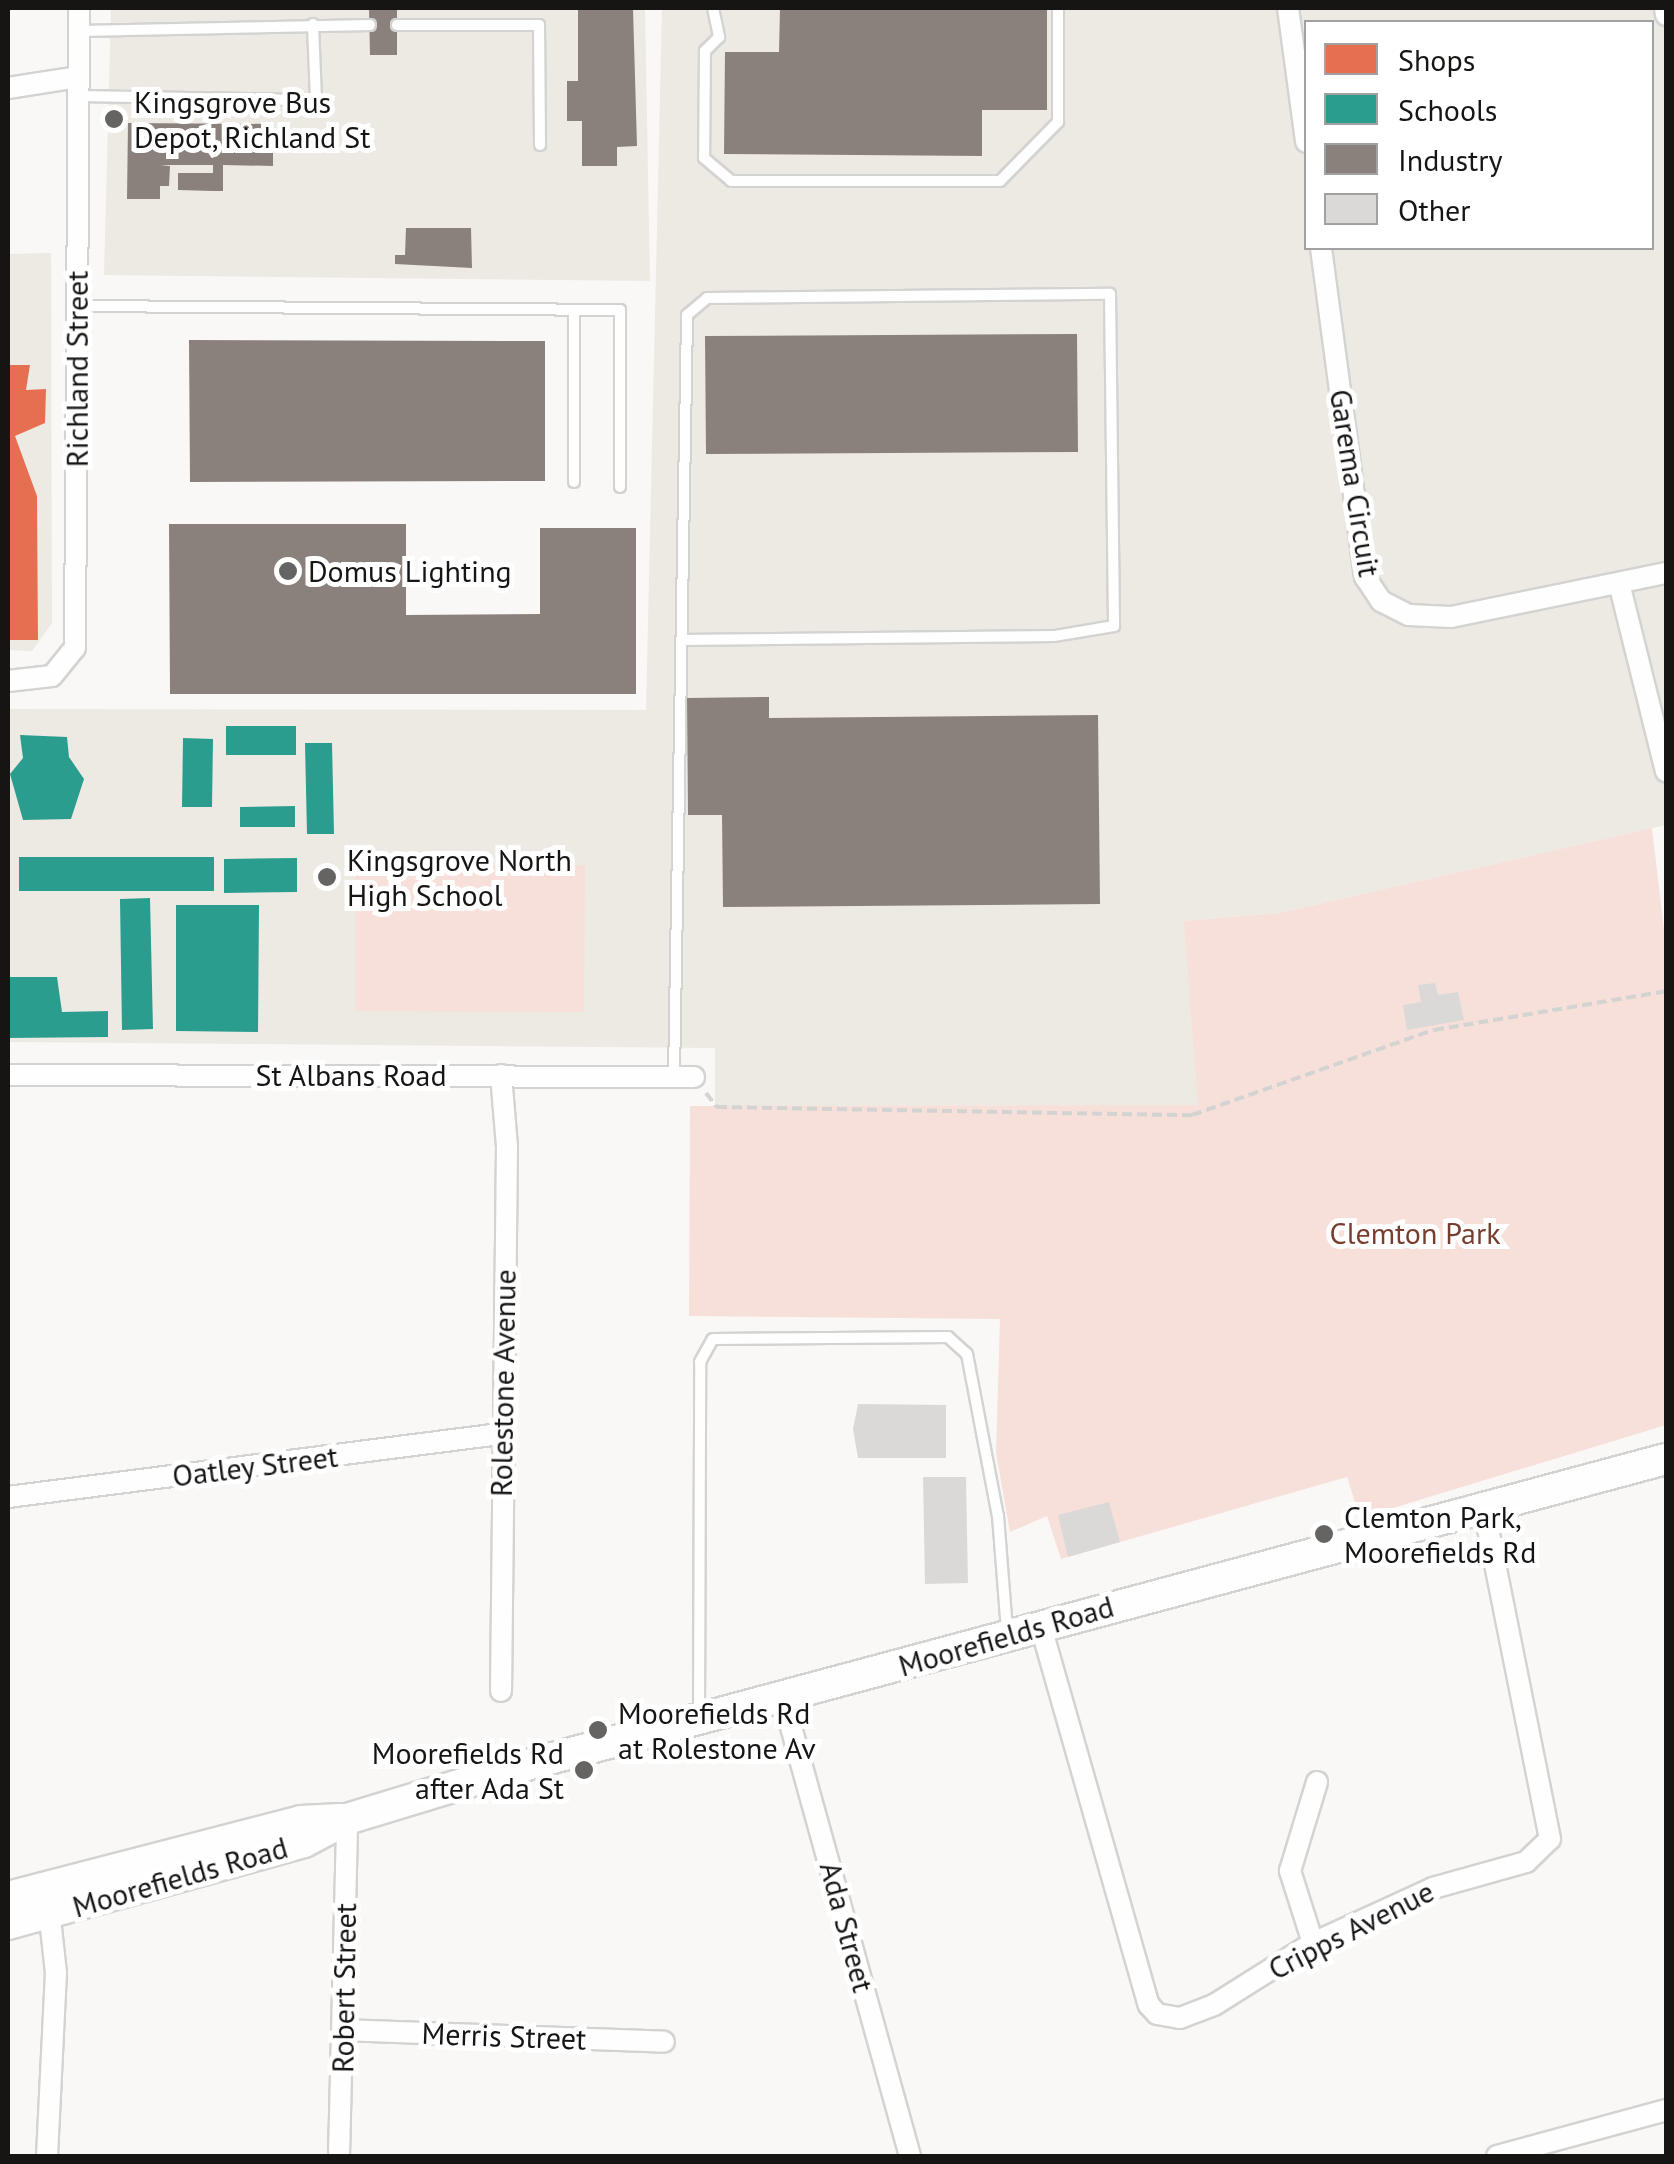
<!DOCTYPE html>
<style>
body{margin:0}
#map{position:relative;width:1674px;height:2164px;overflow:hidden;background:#f9f8f6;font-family:"PT Sans",sans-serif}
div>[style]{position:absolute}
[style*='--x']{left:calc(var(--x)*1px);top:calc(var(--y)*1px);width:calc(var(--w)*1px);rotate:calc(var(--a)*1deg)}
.built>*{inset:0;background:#edeae3}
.green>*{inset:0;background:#f6e0d9}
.shops>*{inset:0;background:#e76f51}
.schools>*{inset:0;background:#2a9d8f}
.industry>*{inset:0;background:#8a817c}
.building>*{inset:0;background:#dad9d8}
.path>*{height:4px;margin-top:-2px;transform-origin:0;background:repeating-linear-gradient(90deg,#d3d3d2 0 10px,transparent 0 15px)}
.roads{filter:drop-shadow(2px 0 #d3d3d2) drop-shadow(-2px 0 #d3d3d2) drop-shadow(0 2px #d3d3d2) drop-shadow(0 -2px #d3d3d2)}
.service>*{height:10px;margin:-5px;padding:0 5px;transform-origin:5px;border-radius:5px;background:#fefefe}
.minor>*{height:20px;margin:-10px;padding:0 10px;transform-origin:10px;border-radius:10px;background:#fefefe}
.secondary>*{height:30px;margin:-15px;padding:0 15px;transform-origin:15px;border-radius:15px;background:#fefefe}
.dots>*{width:28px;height:28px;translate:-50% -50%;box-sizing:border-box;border:5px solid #fff;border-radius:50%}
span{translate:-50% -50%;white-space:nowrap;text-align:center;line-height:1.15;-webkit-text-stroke:10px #fff;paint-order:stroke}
.poi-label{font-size:30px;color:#161514}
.left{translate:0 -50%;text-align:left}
.right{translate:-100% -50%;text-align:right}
.street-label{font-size:30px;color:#161514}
.park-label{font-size:30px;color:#773d2d}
.frame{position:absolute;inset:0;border:10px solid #161514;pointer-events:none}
.legend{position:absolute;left:1304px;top:20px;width:350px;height:230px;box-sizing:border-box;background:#fff;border:2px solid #a2a1a1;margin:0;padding:12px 18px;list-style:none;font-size:30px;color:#161514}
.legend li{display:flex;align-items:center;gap:20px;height:50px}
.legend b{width:50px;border:2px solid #a2a1a1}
</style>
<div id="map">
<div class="built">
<i style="clip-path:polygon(111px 8px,645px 8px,650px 281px,104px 275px)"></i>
<i style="clip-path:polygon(evenodd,662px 8px,1666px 8px,1666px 825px,1279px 913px,1185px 921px,1199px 1105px,715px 1106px,715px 1048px,8px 1042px,8px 709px,646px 710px,662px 8px,1306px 22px,1652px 22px,1652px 248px,1306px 248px,1306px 22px)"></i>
<i style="clip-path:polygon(51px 253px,52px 623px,32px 651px,8px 650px,8px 254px)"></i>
</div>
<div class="green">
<i style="clip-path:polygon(1652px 828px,1666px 947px,1666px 1425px,1360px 1518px,1347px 1477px,1061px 1559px,1047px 1516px,1010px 1532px,996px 1453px,1000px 1319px,689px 1316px,690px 1106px,1198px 1105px,1184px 921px,1279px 913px)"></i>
<i style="clip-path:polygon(355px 864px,585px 865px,584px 1012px,355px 1011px)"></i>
</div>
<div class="shops">
<i style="clip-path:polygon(8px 365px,30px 365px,26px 390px,46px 389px,45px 423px,15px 436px,37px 496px,38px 640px,8px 640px)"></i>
</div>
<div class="schools">
<i style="clip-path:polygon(226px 726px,296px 726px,296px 755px,226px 755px)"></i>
<i style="clip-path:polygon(20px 735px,67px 737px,69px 757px,84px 779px,71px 819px,23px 820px,10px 774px,23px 758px)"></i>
<i style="clip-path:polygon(183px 738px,213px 739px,212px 807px,182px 807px)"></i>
<i style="clip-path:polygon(305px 743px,332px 743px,334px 834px,307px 834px)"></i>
<i style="clip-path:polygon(295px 806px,295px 827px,240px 827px,240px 807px)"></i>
<i style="clip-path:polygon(19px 857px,214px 857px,214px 891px,19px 891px)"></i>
<i style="clip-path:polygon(297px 858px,297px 892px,224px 893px,224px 859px)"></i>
<i style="clip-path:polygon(150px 898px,153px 1029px,122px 1030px,120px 899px)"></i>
<i style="clip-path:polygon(176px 905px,259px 905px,258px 1032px,176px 1031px)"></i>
<i style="clip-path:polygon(8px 977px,57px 977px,62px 1012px,108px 1011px,108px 1037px,8px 1038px)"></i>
</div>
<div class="industry">
<i style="clip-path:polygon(369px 8px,397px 8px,397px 55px,370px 55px)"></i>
<i style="clip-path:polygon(578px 8px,633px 8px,637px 146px,617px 147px,617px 166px,582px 166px,582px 121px,567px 121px,567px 81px,578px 81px)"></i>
<i style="clip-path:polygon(780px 8px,1047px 8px,1047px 110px,982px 110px,982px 156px,724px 154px,725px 52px,779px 52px)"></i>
<i style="clip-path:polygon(128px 123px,273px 124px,273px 166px,223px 165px,223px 191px,213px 191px,178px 190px,178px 173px,213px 173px,213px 165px,160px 165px,170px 166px,169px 186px,160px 186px,160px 199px,127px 199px)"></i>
<i style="clip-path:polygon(406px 228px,471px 228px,472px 268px,395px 264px,395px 255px,405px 255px)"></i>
<i style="clip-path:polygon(1077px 334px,1078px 452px,706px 454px,705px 336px)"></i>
<i style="clip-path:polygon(189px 340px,545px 341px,545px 481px,190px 482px)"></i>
<i style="clip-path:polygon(169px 524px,406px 524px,406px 615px,540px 614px,540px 528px,636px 528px,636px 694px,170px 694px)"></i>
<i style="clip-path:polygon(769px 697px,769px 718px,1098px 715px,1100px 904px,723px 907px,722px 815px,688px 815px,687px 698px)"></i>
</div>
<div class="building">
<i style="clip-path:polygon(1435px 983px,1438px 995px,1458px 992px,1464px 1020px,1407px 1030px,1403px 1005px,1421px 1002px,1418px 985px)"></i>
<i style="clip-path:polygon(858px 1404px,946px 1405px,946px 1458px,858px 1458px,853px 1429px)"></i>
<i style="clip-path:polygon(923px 1477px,966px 1477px,968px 1583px,925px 1584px)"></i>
<i style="clip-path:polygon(1109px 1502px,1120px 1542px,1068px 1557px,1058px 1515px)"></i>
</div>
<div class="path">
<i style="--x:706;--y:1093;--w:18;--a:52"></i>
<i style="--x:717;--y:1107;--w:475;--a:1"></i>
<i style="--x:1192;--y:1115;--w:256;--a:-19.4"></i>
<i style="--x:1434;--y:1030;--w:235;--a:-9.5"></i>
</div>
<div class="roads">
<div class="service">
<i style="--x:713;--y:8;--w:30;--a:78"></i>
<i style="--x:719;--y:37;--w:20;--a:135"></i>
<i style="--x:705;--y:51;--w:107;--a:90.5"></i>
<i style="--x:704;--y:158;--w:35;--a:40"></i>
<i style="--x:731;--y:181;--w:269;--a:0"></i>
<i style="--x:1000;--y:181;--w:83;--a:-45.5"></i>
<i style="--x:1058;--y:122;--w:114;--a:-90"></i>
<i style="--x:397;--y:25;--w:142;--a:0"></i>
<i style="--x:539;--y:25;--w:120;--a:89.5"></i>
<i style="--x:80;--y:31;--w:290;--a:-1.2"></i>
<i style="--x:79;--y:96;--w:237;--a:1"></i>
<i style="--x:316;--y:100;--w:76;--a:-92.3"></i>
<i style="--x:78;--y:306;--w:542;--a:0.42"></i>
<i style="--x:620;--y:310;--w:177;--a:90"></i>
<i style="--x:574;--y:482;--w:171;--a:-90"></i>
<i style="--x:674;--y:1077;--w:762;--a:-89.02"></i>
<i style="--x:687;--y:315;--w:26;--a:-40"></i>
<i style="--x:707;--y:298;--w:403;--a:-0.6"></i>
<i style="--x:1110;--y:294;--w:332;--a:89.3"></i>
<i style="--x:1114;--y:626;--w:61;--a:170.5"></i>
<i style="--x:1054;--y:636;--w:373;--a:179.4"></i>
<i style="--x:699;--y:1714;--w:352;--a:-89.8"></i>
<i style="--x:700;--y:1362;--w:26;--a:-61"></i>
<i style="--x:713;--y:1339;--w:235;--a:-0.5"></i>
<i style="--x:948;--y:1337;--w:25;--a:42"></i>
<i style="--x:967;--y:1354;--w:165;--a:79.2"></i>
<i style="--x:998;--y:1516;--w:114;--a:85.5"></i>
</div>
<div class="minor">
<i style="--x:1288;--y:8;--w:135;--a:82.3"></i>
<i style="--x:1665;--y:8;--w:7;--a:82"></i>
<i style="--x:8;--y:88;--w:72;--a:-8.8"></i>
<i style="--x:1321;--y:248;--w:332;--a:82.4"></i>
<i style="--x:1365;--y:577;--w:29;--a:56"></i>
<i style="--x:1381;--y:601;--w:31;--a:27"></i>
<i style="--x:1409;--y:615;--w:42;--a:2.7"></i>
<i style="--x:1451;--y:617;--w:219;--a:-11.6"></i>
<i style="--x:1620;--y:587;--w:190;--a:76"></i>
<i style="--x:8;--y:681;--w:44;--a:-6.5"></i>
<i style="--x:52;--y:676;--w:36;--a:-51"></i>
<i style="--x:75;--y:648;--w:640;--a:-89.64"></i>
<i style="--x:8;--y:1075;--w:686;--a:0.17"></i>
<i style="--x:501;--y:1075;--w:72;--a:85.2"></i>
<i style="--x:507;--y:1147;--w:544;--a:90.63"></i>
<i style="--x:8;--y:1497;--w:498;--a:-7.3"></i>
<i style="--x:1041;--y:1627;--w:393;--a:74.1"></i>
<i style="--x:1149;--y:2005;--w:12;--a:48"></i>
<i style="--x:1157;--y:2014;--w:23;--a:10"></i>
<i style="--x:1180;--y:2018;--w:36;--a:-21"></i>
<i style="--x:1214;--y:2005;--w:117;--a:-32.1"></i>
<i style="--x:1313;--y:1943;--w:132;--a:-24.6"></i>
<i style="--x:1433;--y:1888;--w:97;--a:-15.6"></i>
<i style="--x:1526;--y:1862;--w:33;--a:-44"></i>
<i style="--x:1550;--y:1839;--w:337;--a:-101.3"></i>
<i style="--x:783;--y:1698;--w:475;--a:74.5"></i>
<i style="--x:1313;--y:1943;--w:76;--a:-107.7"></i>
<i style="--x:1290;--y:1871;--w:93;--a:-73.1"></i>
<i style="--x:344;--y:2030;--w:320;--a:2.1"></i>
<i style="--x:47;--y:2156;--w:183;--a:-87.2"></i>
<i style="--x:56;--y:1973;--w:73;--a:-96.3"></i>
<i style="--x:339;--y:2156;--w:337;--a:-88.6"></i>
<i style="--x:1497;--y:2156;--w:175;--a:-15.2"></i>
</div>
<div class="secondary">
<i style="--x:8;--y:1897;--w:303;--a:-14.5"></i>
<i style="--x:301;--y:1821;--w:39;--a:-3"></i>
<i style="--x:8;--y:1924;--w:307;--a:-15.5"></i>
<i style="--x:304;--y:1842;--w:49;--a:-28.1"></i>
<i style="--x:347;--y:1819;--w:172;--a:-16.9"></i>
<i style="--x:512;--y:1769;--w:1195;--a:-15.04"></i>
</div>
</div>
<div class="dots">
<i style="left:114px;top:119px;background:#656463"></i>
<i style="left:288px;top:571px;background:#656463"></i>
<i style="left:327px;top:877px;background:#656463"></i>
<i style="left:1324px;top:1534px;background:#656463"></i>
<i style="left:598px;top:1730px;background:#656463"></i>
<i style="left:584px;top:1770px;background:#656463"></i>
</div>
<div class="poi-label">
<span class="left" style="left:134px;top:119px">Kingsgrove Bus<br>Depot, Richland St</span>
<span class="left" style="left:308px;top:571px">Domus Lighting</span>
<span class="left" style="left:347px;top:877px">Kingsgrove North<br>High School</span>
<span class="left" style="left:1344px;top:1534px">Clemton Park,<br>Moorefields Rd</span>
<span class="left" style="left:618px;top:1730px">Moorefields Rd<br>at Rolestone Av</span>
<span class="right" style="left:564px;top:1770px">Moorefields Rd<br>after Ada St</span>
</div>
<div class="street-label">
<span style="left:77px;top:369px;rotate:-90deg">Richland Street</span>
<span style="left:1355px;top:483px;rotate:81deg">Garema Circuit</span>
<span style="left:351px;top:1075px">St Albans Road</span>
<span style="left:503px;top:1383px;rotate:-89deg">Rolestone Avenue</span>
<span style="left:255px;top:1466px;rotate:-7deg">Oatley Street</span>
<span style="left:1006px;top:1636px;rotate:-16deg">Moorefields Road</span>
<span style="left:180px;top:1877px;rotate:-16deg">Moorefields Road</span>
<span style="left:847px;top:1927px;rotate:75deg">Ada Street</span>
<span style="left:1351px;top:1930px;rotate:-27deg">Cripps Avenue</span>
<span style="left:344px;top:1988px;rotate:-89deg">Robert Street</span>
<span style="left:504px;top:2036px;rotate:2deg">Merris Street</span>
</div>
<div class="park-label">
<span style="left:1415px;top:1233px">Clemton Park</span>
</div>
<div class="frame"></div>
<ul class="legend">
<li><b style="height:28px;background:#e76f51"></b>Shops</li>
<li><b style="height:28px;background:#2a9d8f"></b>Schools</li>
<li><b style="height:28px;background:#8a817c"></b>Industry</li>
<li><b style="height:28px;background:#dad9d8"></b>Other</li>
</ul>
</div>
